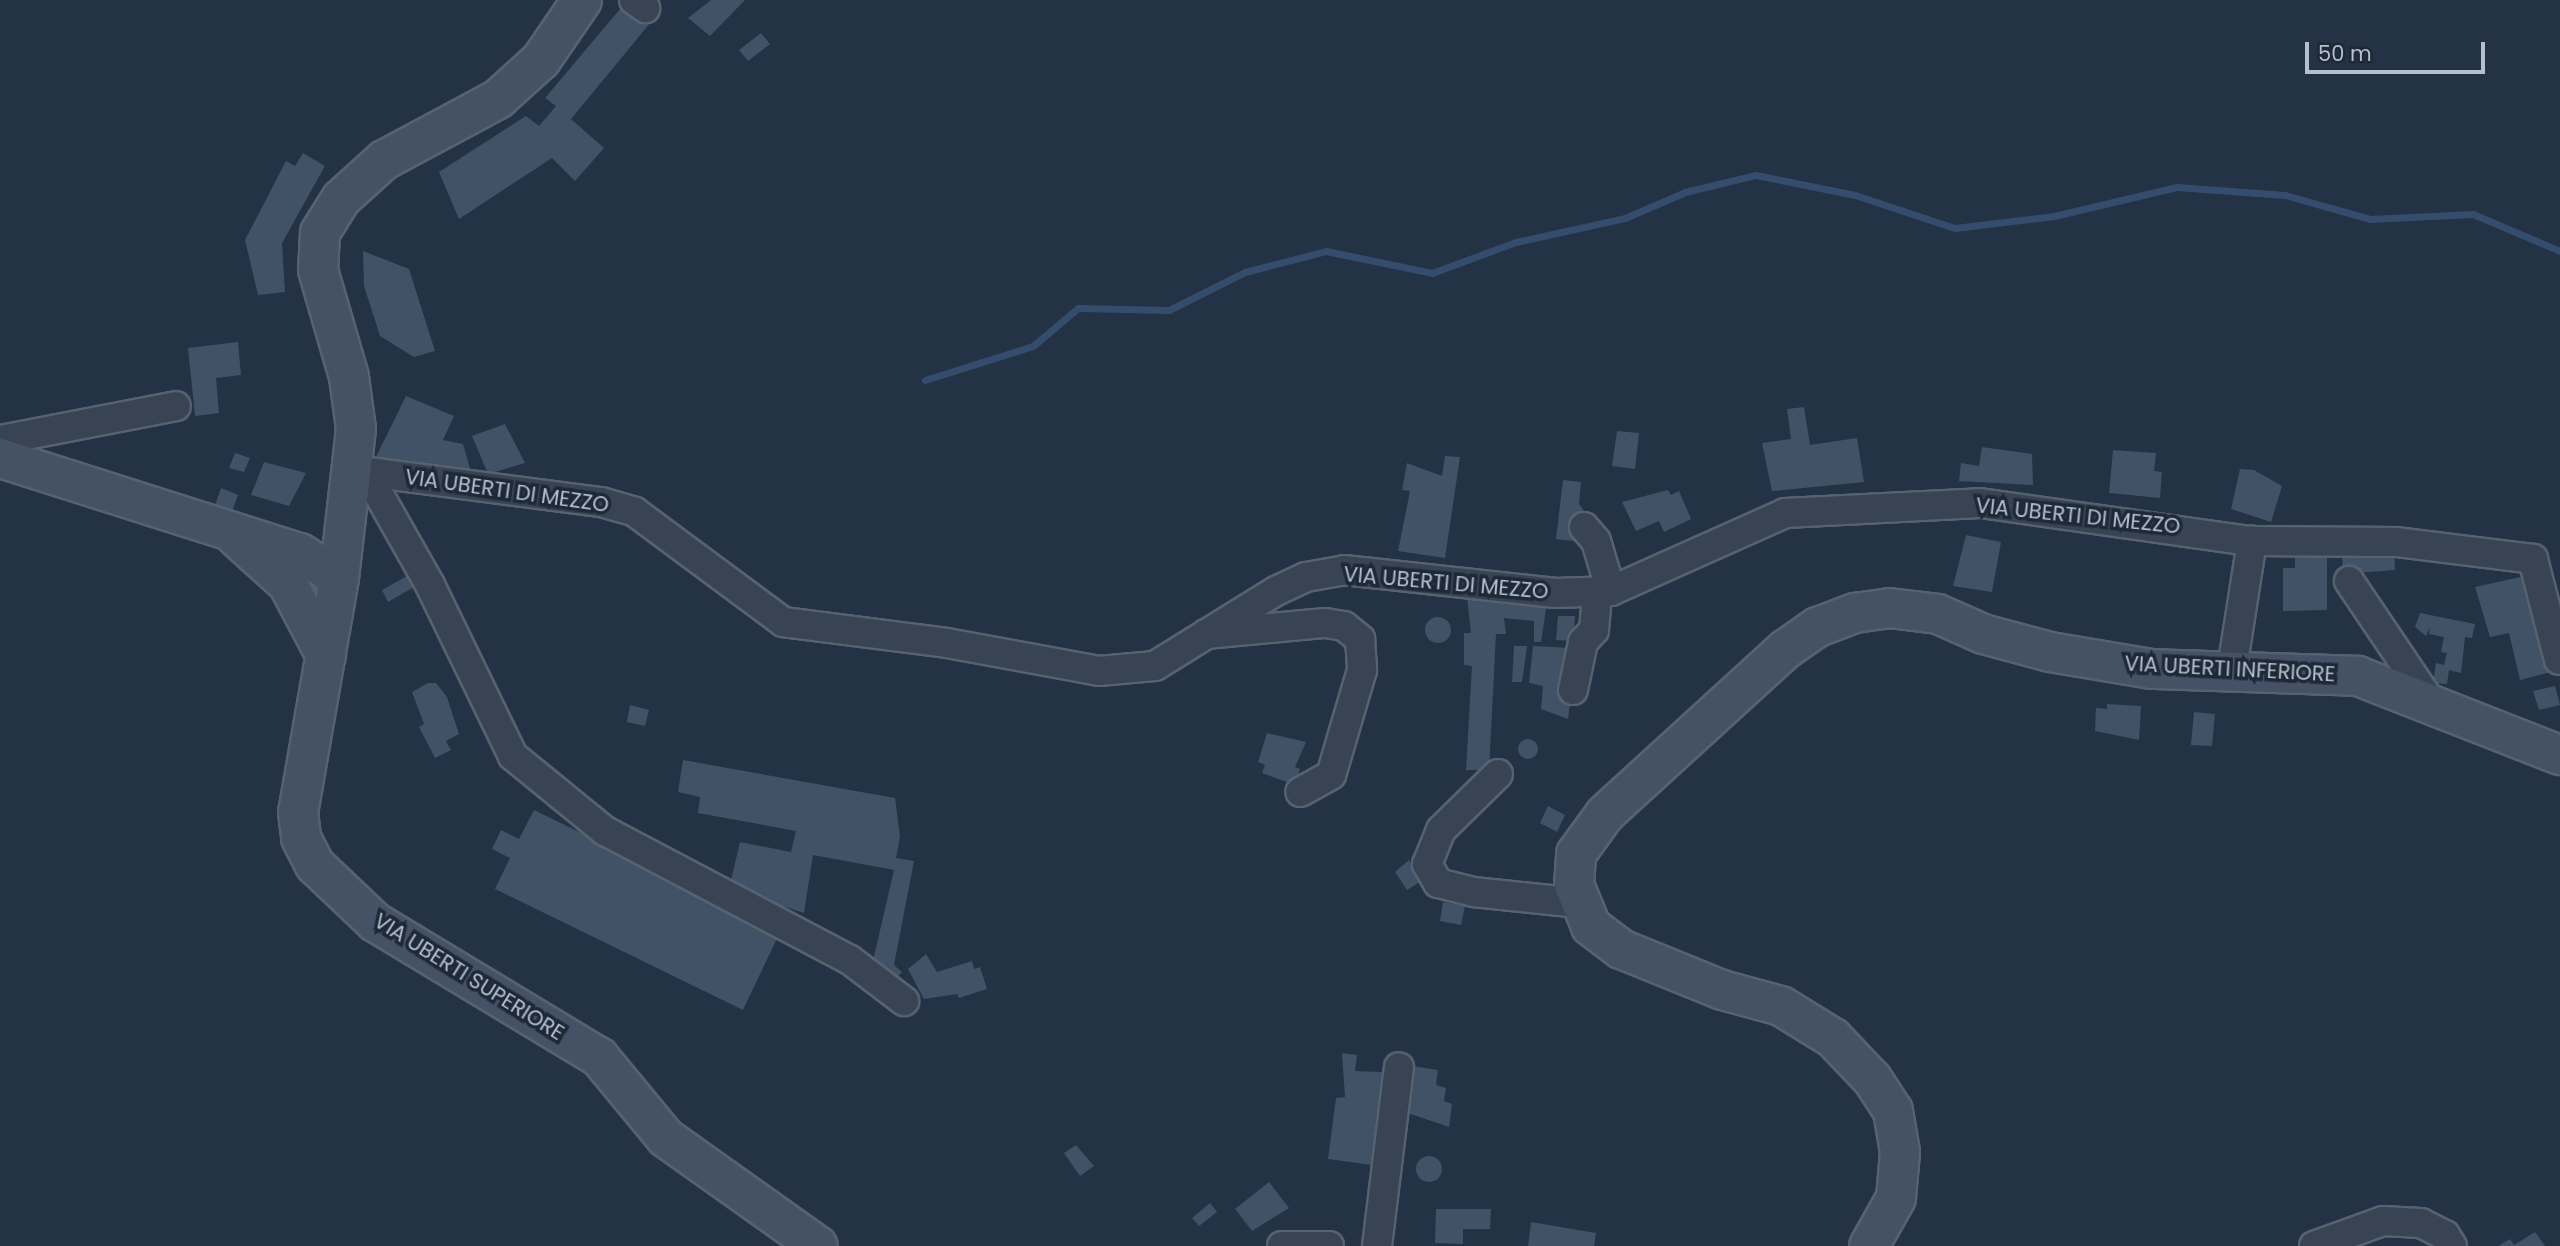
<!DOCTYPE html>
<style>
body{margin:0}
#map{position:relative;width:2560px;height:1246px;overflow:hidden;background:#233244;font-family:Poppins,sans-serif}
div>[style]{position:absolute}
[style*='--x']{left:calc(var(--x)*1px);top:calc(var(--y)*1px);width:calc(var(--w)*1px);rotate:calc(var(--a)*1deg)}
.stream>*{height:7px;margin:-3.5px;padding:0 3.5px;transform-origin:3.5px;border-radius:3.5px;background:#354d6c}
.building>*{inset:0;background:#425266}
.round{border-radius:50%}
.roads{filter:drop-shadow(2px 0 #566270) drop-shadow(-2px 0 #566270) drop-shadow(0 2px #566270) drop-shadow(0 -2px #566270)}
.street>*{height:28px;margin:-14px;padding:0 14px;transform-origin:14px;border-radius:14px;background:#384453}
.secondary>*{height:38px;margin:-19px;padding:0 19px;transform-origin:19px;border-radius:19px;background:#455266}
span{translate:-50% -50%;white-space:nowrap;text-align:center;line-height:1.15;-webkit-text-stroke:7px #1d2938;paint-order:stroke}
.street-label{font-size:21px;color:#b5bfcd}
.scale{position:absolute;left:2305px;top:42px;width:180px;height:32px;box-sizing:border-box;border:4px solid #b5bfcd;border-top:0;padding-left:9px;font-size:21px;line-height:24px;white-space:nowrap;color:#b5bfcd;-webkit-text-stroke:5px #1d2938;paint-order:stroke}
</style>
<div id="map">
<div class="stream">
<i style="--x:925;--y:380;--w:113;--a:-17.5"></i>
<i style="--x:1033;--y:346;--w:59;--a:-40.2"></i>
<i style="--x:1078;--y:308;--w:91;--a:1.3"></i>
<i style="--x:1169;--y:310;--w:85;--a:-26.6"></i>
<i style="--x:1245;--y:272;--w:84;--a:-14.5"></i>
<i style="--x:1326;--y:251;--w:108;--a:11.7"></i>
<i style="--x:1432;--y:273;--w:90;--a:-20.3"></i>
<i style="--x:1516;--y:242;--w:112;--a:-12.4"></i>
<i style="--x:1625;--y:218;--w:65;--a:-23.4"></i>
<i style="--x:1685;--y:192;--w:73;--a:-13.5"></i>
<i style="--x:1756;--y:175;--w:101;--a:11.4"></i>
<i style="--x:1855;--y:195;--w:105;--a:18.3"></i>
<i style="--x:1955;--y:228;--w:100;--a:-6.9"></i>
<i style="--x:2054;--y:216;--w:126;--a:-13.3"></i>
<i style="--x:2177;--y:187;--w:108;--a:4.2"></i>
<i style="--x:2285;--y:195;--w:88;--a:15.8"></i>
<i style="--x:2370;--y:219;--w:103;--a:-2.8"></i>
<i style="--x:2473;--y:214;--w:95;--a:23"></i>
</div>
<div class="building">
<i style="clip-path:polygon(711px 0,745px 0,710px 36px,688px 18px)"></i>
<i style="clip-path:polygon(626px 2px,651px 22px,571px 119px,604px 148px,575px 181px,552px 158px,459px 219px,439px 172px,526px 116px,539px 126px,556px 106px,545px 98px)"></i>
<i style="clip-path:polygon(761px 33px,770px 44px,748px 61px,739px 50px)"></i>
<i style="clip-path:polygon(303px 153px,325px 166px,282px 243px,285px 292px,258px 295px,245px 240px,286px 161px,295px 166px)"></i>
<i style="clip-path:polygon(363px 251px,409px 269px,435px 351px,414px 357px,380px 336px,364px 286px)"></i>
<i style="clip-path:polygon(238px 342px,241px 375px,216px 378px,219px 413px,195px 416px,188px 348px)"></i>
<i style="clip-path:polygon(406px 396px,454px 416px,443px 440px,463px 444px,473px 479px,373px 463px)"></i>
<i style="clip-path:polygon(1804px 407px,1810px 445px,1857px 438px,1864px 482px,1772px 491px,1762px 443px,1791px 439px,1787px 409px)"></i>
<i style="clip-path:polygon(505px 424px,525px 463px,488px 474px,472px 436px)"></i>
<i style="clip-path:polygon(1617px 431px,1639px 433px,1635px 469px,1612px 466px)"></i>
<i style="clip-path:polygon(1982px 447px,2032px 454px,2033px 485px,1959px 481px,1961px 463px,1979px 466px)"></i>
<i style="clip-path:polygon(2113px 450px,2156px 453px,2154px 471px,2162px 472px,2160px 498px,2109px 493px)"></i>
<i style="clip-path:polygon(235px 453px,250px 458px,244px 472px,229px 468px)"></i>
<i style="clip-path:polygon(1445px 456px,1460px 457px,1445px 558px,1398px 551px,1410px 491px,1402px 490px,1407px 463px,1442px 476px)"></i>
<i style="clip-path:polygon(264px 462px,306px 473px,289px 506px,251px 495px)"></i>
<i style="clip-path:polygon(2240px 469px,2254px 470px,2282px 486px,2271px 522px,2231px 509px)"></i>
<i style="clip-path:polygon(1563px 480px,1581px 482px,1579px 504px,1584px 511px,1577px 513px,1574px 541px,1556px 539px)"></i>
<i style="clip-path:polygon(221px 488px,238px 495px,231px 514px,214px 508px)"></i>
<i style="clip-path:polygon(1668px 490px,1671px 495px,1679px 491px,1691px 519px,1664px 532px,1659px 521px,1636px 531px,1622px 502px)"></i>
<i style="clip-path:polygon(1966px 535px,2001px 542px,1992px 592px,1953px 586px)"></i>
<i style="clip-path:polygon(2394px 550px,2395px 570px,2343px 574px,2342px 552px)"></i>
<i style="clip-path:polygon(2327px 552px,2327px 610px,2283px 611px,2283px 568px,2295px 568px,2295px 554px)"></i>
<i style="clip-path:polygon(414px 572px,421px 583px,388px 602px,382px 590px)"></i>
<i style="clip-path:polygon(2534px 574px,2551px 672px,2520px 680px,2509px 633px,2490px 637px,2475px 587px)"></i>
<i style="clip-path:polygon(1467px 597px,1547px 602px,1541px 642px,1534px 642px,1534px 621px,1504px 618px,1506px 634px,1496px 634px,1489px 770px,1466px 770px,1472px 666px,1464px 665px,1464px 633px,1471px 633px)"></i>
<i style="clip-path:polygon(2420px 613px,2475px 624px,2472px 638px,2465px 637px,2461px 673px,2449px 670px,2447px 684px,2433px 683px,2436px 663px,2444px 665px,2447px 653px,2441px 652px,2444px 637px,2429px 634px,2430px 627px,2426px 636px,2415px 627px)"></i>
<i style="clip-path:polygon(1558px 616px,1575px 616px,1573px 641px,1556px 640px)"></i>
<i class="round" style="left:1425px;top:617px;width:26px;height:26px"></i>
<i style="clip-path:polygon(1514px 646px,1527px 646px,1522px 682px,1512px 682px)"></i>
<i style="clip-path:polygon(1533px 646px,1571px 648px,1564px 702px,1570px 703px,1568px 719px,1541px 709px,1543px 686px,1529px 683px)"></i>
<i style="clip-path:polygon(428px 683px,436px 683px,447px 697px,459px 734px,446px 741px,451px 750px,435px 758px,419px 727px,424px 724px,412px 692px)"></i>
<i style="clip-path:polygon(2555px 686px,2560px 705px,2539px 710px,2533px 691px)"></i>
<i style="clip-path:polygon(2107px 704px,2141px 706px,2139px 740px,2095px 731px,2096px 708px,2107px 709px)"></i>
<i style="clip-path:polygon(630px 705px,649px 710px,645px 726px,627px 722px)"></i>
<i style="clip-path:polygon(2194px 712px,2215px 714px,2212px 746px,2191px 745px)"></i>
<i style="clip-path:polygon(1267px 733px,1306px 742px,1295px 767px,1300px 769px,1295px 785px,1262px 773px,1265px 765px,1258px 762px)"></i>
<i class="round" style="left:1518px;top:739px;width:20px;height:20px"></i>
<i style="clip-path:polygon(683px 760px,895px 798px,900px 837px,896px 858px,914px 861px,894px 965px,902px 972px,891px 984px,872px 965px,894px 870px,813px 855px,804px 913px,729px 889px,740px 842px,791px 852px,796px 831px,698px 813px,700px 797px,678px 792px)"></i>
<i style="clip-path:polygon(1548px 806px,1565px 815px,1557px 832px,1540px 823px)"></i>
<i style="clip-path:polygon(534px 810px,781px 930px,743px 1010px,495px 889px,510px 858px,492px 849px,501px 830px,519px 839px)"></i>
<i style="clip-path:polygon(1409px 860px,1423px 880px,1407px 890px,1395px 872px)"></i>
<i style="clip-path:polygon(1443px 902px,1465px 906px,1461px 925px,1440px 921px)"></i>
<i style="clip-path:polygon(926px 954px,937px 972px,972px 961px,974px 969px,980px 967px,987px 989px,959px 998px,957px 994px,924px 999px,908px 969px)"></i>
<i style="clip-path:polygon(1342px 1053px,1357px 1055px,1355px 1071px,1383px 1072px,1372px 1165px,1328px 1159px,1336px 1098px,1345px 1097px)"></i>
<i style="clip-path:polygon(1406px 1065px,1438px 1070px,1436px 1085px,1446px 1088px,1444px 1101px,1452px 1104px,1449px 1127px,1402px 1111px)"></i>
<i style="clip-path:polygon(1076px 1145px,1094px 1166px,1080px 1176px,1064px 1153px)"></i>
<i class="round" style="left:1416px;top:1156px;width:26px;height:26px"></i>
<i style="clip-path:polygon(1269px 1182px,1289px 1208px,1252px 1231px,1235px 1209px)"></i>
<i style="clip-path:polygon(1210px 1203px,1217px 1212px,1199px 1226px,1192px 1218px)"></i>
<i style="clip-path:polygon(1436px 1209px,1491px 1209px,1490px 1229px,1463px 1229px,1463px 1244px,1435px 1243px)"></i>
<i style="clip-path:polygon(1531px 1222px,1596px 1233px,1594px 1246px,1528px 1246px)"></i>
<i style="clip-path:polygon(2535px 1232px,2545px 1246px,2498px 1246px,2510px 1239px,2514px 1245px)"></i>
</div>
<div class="roads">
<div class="street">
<i style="--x:634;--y:0;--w:14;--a:36"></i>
<i style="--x:0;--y:440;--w:179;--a:-10.9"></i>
<i style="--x:353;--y:470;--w:250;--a:7.4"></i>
<i style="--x:601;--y:502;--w:35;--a:16"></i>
<i style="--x:635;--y:512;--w:184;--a:36.6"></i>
<i style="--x:783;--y:622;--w:165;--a:7.3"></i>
<i style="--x:947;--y:643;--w:155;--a:10.4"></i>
<i style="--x:1099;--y:671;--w:56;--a:-5.1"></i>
<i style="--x:1155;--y:666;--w:142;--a:-31.8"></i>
<i style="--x:1276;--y:591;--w:33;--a:-25"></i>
<i style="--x:1306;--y:577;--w:39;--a:-10"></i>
<i style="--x:1344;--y:570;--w:213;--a:6.2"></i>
<i style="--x:1556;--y:593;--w:55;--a:-2.1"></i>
<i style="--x:1611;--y:591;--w:191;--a:-24.1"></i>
<i style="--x:1785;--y:513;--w:195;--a:-2.9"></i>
<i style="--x:1980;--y:503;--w:275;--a:8"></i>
<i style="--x:2252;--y:541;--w:145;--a:0.4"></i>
<i style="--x:2397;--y:542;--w:137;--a:7.1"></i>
<i style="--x:2533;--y:559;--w:104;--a:75.6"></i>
<i style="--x:353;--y:470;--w:34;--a:43"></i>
<i style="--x:378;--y:493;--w:106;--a:60.5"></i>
<i style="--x:430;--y:585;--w:190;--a:64.1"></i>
<i style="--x:513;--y:756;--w:119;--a:39.2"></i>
<i style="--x:605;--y:831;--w:277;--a:27.8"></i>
<i style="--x:850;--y:960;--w:68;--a:37.2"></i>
<i style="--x:1584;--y:527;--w:18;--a:49"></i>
<i style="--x:1596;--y:541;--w:52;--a:73.3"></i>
<i style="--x:2349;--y:581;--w:145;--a:56"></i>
<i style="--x:1206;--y:634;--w:120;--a:-5.3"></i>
<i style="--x:1325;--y:623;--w:19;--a:9"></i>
<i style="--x:1344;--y:626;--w:21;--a:39"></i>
<i style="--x:1360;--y:639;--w:31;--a:86"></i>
<i style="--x:1362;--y:670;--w:109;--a:106.4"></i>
<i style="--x:1331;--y:775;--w:35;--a:151"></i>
<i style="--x:2232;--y:669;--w:130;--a:-81.1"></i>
<i style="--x:1573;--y:690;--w:49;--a:-78.2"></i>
<i style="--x:1583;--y:642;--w:16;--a:-47"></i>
<i style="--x:1594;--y:630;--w:38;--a:-85"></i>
<i style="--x:1498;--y:774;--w:80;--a:135.5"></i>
<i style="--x:1441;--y:830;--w:37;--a:112"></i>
<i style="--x:1427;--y:864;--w:22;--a:60"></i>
<i style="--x:1438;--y:883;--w:36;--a:14"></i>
<i style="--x:1473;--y:892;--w:107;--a:5.9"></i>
<i style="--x:1282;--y:1246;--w:47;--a:0"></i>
<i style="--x:1377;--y:1246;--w:180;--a:-83"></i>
<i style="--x:2314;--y:1246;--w:73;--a:-19.9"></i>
<i style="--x:2383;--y:1221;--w:38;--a:3"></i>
<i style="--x:2421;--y:1223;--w:27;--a:27"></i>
<i style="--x:2445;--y:1235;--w:13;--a:58"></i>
</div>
<div class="secondary">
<i style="--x:582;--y:0;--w:73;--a:124.3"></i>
<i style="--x:541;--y:60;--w:58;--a:137.8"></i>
<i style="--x:498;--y:99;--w:129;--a:151.8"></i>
<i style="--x:384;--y:160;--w:58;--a:137.8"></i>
<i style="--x:341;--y:199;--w:40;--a:122"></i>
<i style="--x:320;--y:233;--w:37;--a:93"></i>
<i style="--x:318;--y:270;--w:111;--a:73.8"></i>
<i style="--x:349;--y:377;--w:52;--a:82.3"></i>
<i style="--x:356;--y:429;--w:150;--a:96.5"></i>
<i style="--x:339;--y:578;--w:238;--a:99.9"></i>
<i style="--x:298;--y:812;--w:26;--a:83"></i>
<i style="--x:301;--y:838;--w:30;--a:63"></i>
<i style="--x:315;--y:865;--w:83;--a:43.5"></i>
<i style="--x:375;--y:922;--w:262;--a:31.1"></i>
<i style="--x:599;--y:1057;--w:105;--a:50.4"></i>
<i style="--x:666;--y:1138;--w:186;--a:35.4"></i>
<i style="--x:0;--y:458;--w:315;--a:17.6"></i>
<i style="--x:300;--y:553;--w:46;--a:32.7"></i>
<i style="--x:237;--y:538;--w:69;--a:42"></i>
<i style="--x:288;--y:584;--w:81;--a:62.2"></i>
<i style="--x:1869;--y:1246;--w:55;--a:-60.6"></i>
<i style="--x:1896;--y:1198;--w:46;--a:-85"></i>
<i style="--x:1900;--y:1152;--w:42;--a:-99.7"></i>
<i style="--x:1893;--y:1111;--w:38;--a:-123"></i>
<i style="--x:1872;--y:1079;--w:57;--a:-133.6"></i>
<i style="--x:1833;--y:1038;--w:61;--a:-148.4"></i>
<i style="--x:1781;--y:1006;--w:61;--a:-164.8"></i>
<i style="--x:1722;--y:990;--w:109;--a:-157.9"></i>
<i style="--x:1621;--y:949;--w:38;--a:-143"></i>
<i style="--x:1591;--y:926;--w:44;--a:-112.5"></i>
<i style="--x:1574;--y:885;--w:31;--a:-86"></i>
<i style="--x:1576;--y:854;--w:49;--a:-54.1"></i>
<i style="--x:1605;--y:814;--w:245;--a:-42.4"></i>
<i style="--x:1786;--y:649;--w:39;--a:-35"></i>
<i style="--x:1818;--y:627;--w:40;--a:-21"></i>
<i style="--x:1855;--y:613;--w:34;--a:-8"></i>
<i style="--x:1889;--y:608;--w:49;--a:7"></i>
<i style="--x:1938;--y:614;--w:49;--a:24"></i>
<i style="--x:1983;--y:634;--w:69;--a:15"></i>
<i style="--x:2050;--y:652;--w:103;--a:9.5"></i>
<i style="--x:2152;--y:669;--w:206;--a:1.9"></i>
<i style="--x:2358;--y:676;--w:217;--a:21.4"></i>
</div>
</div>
<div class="street-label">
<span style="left:507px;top:491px;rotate:8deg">VIA UBERTI DI MEZZO</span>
<span style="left:2078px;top:516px;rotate:6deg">VIA UBERTI DI MEZZO</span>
<span style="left:1446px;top:583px;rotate:5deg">VIA UBERTI DI MEZZO</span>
<span style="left:2230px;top:669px;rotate:3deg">VIA UBERTI INFERIORE</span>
<span style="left:469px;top:977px;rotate:32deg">VIA UBERTI SUPERIORE</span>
</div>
<div class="scale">50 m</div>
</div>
